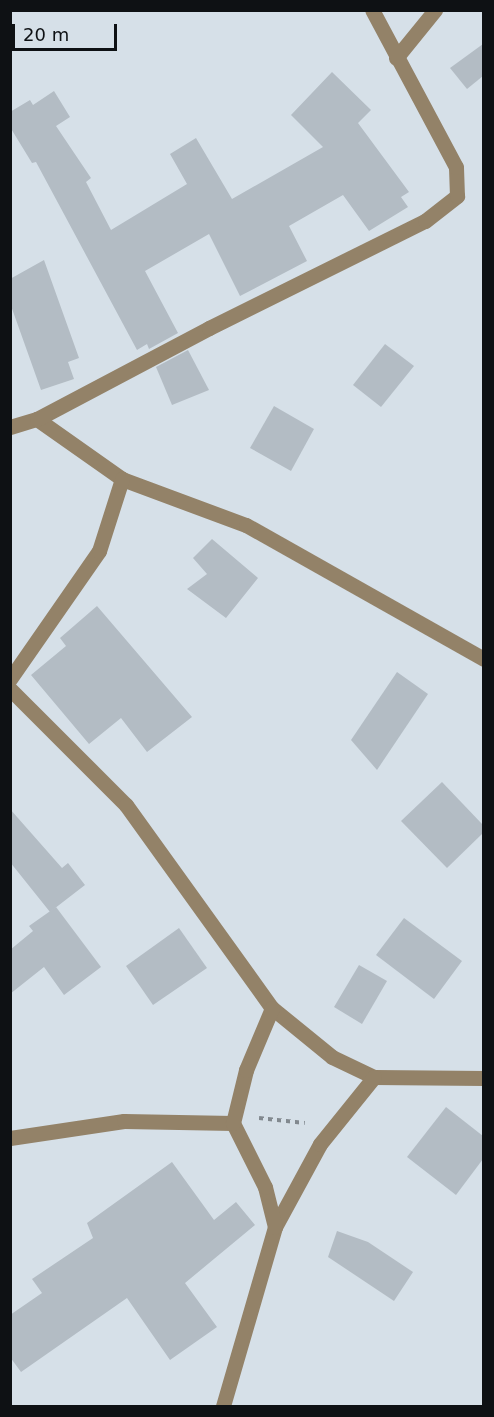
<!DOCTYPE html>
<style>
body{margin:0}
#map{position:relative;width:494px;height:1417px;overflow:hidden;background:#d6e0e8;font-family:"DejaVu Sans",sans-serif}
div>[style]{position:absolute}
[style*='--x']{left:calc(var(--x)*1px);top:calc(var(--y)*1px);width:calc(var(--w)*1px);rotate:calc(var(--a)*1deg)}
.building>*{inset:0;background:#b3bcc4}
.path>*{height:4px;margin-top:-2px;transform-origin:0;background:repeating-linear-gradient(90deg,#82898f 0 4.5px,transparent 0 9px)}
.minor>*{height:15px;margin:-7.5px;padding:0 7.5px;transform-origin:7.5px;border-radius:7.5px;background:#938268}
span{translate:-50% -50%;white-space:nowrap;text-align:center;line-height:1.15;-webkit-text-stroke:5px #d6e0e8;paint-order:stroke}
.frame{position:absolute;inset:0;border:12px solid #0e1114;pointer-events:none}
.scale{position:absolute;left:12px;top:24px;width:105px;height:27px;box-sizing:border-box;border:3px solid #0e1114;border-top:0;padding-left:8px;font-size:18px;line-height:21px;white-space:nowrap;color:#0e1114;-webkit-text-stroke:4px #d6e0e8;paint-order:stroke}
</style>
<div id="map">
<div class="building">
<i style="clip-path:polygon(483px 44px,483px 76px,467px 89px,450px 68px)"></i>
<i style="clip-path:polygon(332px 72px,371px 110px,358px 123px,409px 192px,401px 197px,408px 207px,369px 231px,343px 195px,289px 226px,307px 261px,240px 296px,209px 234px,145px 271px,178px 333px,149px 349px,147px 344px,137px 350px,36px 162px,32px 163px,10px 127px,10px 112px,30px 100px,33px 105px,54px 91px,70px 117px,56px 126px,91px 178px,86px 182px,111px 230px,187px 184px,170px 154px,196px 138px,232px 199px,323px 147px,291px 115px)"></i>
<i style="clip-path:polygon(44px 260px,79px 358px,68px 362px,74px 379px,41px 390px,10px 303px,10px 279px)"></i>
<i style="clip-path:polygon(385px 344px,414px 366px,381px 407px,353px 385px)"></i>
<i style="clip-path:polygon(188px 350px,209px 390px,172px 405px,156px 367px)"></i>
<i style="clip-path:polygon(274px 406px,314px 429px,291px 471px,250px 448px)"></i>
<i style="clip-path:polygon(212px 539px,258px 578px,226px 618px,187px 589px,207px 574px,193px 558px)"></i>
<i style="clip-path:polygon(97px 606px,192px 717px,147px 752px,121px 718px,89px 744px,31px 675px,66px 646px,60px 638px)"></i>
<i style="clip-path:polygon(397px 672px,428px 694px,377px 770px,351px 740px)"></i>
<i style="clip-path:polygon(442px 782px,483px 825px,483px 833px,447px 868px,401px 821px)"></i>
<i style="clip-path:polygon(10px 809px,62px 868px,68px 863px,85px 885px,50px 912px,10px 862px)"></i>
<i style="clip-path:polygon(56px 907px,101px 967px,64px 995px,44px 967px,10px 994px,10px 950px,33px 931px,29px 926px)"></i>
<i style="clip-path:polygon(404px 918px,462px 961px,434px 999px,376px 955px)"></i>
<i style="clip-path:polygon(179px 928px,207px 968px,153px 1005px,126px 966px)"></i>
<i style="clip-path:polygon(359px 965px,387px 981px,362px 1024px,334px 1007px)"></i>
<i style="clip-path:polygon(446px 1107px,483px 1136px,483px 1159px,456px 1195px,407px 1157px)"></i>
<i style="clip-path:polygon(172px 1162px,214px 1220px,236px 1202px,255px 1225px,185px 1283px,217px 1327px,170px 1360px,127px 1298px,21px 1372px,10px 1357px,10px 1315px,42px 1293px,32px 1279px,93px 1238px,87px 1223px)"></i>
<i style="clip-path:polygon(337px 1231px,368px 1242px,413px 1272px,394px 1301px,328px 1257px)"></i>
</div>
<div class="path">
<i style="--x:259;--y:1118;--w:46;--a:6.2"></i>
</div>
<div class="minor">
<i style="--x:396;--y:58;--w:62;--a:-50.9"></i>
<i style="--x:37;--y:419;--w:104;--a:35.2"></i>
<i style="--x:122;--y:479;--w:132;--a:20.4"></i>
<i style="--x:246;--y:525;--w:273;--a:29.4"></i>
<i style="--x:10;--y:427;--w:28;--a:-17"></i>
<i style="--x:37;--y:419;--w:195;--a:-27.9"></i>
<i style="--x:209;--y:328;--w:241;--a:-26.4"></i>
<i style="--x:425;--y:221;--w:41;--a:-38"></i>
<i style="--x:457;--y:196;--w:29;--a:-92"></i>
<i style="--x:456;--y:167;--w:178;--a:-118.1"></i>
<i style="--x:10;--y:679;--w:156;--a:-55.2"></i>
<i style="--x:99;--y:551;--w:76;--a:-72.3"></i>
<i style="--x:10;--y:689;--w:164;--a:45"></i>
<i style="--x:126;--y:805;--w:250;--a:54.3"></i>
<i style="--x:272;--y:1008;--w:77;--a:39.2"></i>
<i style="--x:332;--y:1057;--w:47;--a:25.5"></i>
<i style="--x:374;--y:1077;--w:110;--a:0.5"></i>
<i style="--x:10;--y:1138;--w:115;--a:-8.5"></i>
<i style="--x:124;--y:1121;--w:109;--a:1.1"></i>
<i style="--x:275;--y:1227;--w:94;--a:-61.5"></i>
<i style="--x:320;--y:1144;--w:86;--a:-51.1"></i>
<i style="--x:223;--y:1406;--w:186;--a:-73.8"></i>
<i style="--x:275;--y:1227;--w:41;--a:-104"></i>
<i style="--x:265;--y:1187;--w:72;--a:-116.6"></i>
<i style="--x:233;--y:1123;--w:55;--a:-76.2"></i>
<i style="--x:246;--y:1070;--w:67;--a:-67.2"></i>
</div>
<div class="frame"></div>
<div class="scale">20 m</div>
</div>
